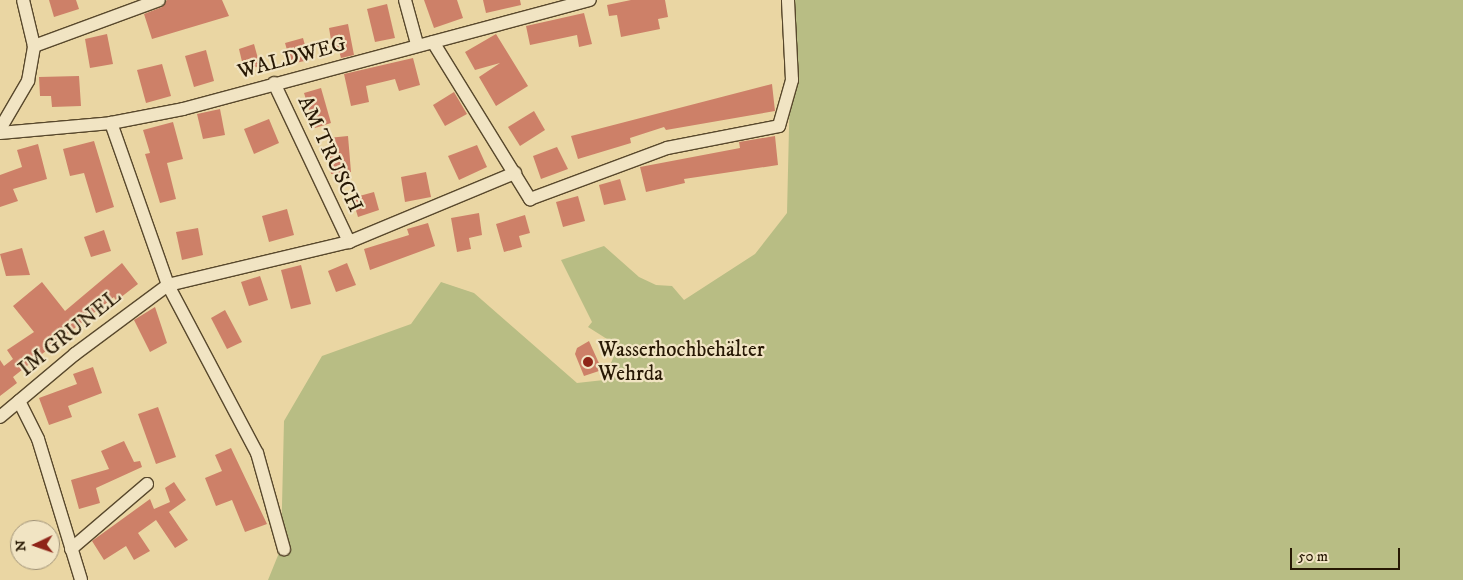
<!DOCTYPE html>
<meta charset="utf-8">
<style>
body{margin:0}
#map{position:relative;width:1463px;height:580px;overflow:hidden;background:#ead6a3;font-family:"IM FELL DW Pica",serif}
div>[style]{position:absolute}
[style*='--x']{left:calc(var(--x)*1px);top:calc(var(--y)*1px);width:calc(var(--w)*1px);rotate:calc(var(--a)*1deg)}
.green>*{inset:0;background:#b8bd84}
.building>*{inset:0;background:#cd8068}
.roads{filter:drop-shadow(1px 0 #58482c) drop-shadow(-1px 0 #58482c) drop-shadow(0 1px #58482c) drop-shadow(0 -1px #58482c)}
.street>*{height:12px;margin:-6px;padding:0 6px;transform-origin:6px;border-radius:6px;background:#f1e4c3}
.dots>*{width:14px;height:14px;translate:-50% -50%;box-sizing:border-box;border:2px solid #f1e4c3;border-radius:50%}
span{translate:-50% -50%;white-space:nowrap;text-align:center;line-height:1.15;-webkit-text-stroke:4.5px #f1e4c3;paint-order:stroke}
.street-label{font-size:21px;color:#271804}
.poi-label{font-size:21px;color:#271804}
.left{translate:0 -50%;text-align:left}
.north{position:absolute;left:10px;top:520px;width:50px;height:50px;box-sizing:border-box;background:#f1e4c3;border:1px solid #a09277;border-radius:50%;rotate:267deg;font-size:14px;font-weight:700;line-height:20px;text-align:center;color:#271804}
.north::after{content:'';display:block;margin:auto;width:18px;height:22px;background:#8f2418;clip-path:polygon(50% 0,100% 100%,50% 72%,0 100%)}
.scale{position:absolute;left:1290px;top:548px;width:110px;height:22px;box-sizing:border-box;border:2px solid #271804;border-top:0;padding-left:6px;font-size:15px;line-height:18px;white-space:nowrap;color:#271804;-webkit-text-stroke:4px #f1e4c3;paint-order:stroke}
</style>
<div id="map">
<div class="green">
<i style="clip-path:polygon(792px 0,1463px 0,1463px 580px,268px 580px,281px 548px,284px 421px,322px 356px,411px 324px,441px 282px,474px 293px,577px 383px,604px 380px,618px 346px,588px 327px,592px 322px,561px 260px,604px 246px,639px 277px,656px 285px,672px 286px,684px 300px,755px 254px,787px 213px)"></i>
</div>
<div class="building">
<i style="clip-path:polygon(49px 0,76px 0,79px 9px,54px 17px)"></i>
<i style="clip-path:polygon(167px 0,222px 0,229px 16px,152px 39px,144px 14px,162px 7px)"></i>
<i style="clip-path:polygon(424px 0,457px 0,463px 18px,434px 28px)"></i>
<i style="clip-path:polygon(483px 0,520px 0,521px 5px,486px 13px)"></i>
<i style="clip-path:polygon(631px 0,665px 0,668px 17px,658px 19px,660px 29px,621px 37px,617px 15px,609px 16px,607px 5px)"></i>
<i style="clip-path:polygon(387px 4px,395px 38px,375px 42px,367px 9px)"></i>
<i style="clip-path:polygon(584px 13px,592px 44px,579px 47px,577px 35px,530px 45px,526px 26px)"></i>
<i style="clip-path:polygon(348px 24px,354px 55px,341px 58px,339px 51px,333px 52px,329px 28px)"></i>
<i style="clip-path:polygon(107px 34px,113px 64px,90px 68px,85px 39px)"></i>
<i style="clip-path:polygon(496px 34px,528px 86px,496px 106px,479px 77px,500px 63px,475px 70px,465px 52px)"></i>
<i style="clip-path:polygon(303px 38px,309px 60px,291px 64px,285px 43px)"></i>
<i style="clip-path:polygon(254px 44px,260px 66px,244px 70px,239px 49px)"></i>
<i style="clip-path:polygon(206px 50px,214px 81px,194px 87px,185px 56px)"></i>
<i style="clip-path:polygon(413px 58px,420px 85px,399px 91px,395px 79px,366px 86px,369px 102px,351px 106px,344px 74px)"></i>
<i style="clip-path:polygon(162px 64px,171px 96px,146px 103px,137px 70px)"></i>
<i style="clip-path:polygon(79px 76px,81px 106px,52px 107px,51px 96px,40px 96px,39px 77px)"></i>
<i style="clip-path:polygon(772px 84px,775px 111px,666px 130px,664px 127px,630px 138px,631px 143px,578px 159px,571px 136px)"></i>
<i style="clip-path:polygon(321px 88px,331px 123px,315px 128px,304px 93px)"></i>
<i style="clip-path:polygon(454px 92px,467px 114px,445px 126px,433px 105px)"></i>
<i style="clip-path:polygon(220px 109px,225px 135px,203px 139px,197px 114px)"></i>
<i style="clip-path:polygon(534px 111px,545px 130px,520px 146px,508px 127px)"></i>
<i style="clip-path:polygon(269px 119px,279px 143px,254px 154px,244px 129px)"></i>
<i style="clip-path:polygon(173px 122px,183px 159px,167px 163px,176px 199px,160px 203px,145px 154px,150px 153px,143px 130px)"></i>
<i style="clip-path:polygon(348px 136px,351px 172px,331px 174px,328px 138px)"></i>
<i style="clip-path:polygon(775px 136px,778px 165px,684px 179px,685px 183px,646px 192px,640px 167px,740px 148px,739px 142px)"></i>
<i style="clip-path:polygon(94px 141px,114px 207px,96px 213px,84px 173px,70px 176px,63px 149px)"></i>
<i style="clip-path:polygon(38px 144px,47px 179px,13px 189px,18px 201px,0 207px,0 175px,22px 167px,17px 150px)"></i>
<i style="clip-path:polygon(477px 145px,487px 167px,459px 180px,448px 156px)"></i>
<i style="clip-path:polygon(557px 147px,568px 169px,541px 179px,533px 156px)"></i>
<i style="clip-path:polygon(426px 172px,431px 197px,405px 202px,401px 177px)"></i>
<i style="clip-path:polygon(620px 179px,626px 200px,604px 205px,599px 185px)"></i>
<i style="clip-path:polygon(374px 192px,379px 210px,358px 217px,352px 198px)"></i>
<i style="clip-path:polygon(578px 196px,585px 221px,563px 227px,556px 202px)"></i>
<i style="clip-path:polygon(287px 209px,294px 235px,269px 242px,262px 216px)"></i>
<i style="clip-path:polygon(479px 213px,482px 235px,469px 238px,471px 249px,457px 252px,451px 218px)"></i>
<i style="clip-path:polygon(525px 215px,530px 233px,519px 236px,522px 247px,504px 252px,496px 224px)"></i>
<i style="clip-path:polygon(428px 223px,435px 246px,370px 270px,364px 249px,409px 235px,407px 229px)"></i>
<i style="clip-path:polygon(198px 228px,203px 255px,182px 260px,176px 232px)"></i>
<i style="clip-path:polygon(104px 230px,111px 251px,91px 257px,84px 237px)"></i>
<i style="clip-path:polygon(22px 248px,30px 275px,6px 276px,0 254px)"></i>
<i style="clip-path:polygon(122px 263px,138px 284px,116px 301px,114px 297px,13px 377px,17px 383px,0 396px,0 360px,4px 366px,13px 359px,7px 350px,34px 332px,13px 306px,42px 282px,65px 311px)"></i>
<i style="clip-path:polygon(347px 263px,356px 285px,336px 292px,328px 271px)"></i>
<i style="clip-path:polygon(301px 265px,311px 304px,291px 309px,281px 270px)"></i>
<i style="clip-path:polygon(260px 276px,268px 300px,249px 306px,241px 282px)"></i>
<i style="clip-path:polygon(155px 307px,167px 343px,150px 352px,134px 320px)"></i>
<i style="clip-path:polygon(225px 310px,242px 342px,227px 349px,211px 318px)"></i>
<i style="clip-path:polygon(589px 341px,602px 370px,584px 376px,575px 354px,577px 348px)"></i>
<i style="clip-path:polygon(93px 367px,102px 393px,68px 406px,72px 417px,49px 425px,39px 398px,77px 384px,73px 374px)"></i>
<i style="clip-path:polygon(158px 407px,176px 457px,156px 464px,138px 414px)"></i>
<i style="clip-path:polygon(124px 441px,134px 462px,140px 461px,142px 467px,96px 488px,100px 503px,79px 509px,71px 480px,109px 469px,101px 451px)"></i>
<i style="clip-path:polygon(231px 448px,267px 524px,245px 532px,232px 500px,216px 506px,205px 478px,222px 471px,215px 455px)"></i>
<i style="clip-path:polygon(174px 482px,186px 500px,169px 512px,188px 540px,175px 548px,156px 520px,138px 533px,150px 551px,134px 560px,126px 546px,104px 560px,92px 541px,150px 499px,154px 509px,170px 502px,165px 488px)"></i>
</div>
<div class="roads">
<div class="street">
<i style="--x:405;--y:0;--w:46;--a:74.7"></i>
<i style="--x:433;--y:42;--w:185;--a:58.3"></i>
<i style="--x:530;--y:199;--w:146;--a:-20.4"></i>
<i style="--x:667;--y:148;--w:114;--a:-11.1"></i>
<i style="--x:779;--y:126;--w:48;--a:-74.2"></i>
<i style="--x:792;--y:80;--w:80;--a:-92.9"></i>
<i style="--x:34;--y:46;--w:133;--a:-20.2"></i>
<i style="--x:274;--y:83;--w:176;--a:64.7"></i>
<i style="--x:111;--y:123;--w:172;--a:70.6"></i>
<i style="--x:168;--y:285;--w:190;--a:62.1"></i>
<i style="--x:257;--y:453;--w:100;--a:74.3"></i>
<i style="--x:0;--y:129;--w:56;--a:-59.7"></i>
<i style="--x:28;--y:81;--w:36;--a:-80"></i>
<i style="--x:34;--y:46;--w:47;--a:-103.4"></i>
<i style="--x:0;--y:133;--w:111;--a:-5.1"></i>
<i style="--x:111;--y:123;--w:73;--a:-11"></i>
<i style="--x:183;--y:109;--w:421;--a:-15"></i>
<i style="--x:19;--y:401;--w:42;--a:63.4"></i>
<i style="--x:38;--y:439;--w:147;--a:73"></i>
<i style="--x:0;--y:417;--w:98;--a:-40"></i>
<i style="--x:75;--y:354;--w:116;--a:-36.6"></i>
<i style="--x:168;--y:285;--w:186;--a:-13.4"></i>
<i style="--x:349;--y:242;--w:180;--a:-22.6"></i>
<i style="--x:71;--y:549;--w:100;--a:-40.5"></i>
</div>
</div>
<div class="dots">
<i style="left:588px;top:362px;background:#8f2418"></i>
</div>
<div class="street-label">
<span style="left:292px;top:58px;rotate:-15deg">WALDWEG</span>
<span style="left:330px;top:154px;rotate:65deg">AM TRUSCH</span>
<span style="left:70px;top:333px;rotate:-39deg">IM GRUNEL</span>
</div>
<div class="poi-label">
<span class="left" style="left:598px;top:362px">Wasserhochbehälter<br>Wehrda</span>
</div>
<div class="north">N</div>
<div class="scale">50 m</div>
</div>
